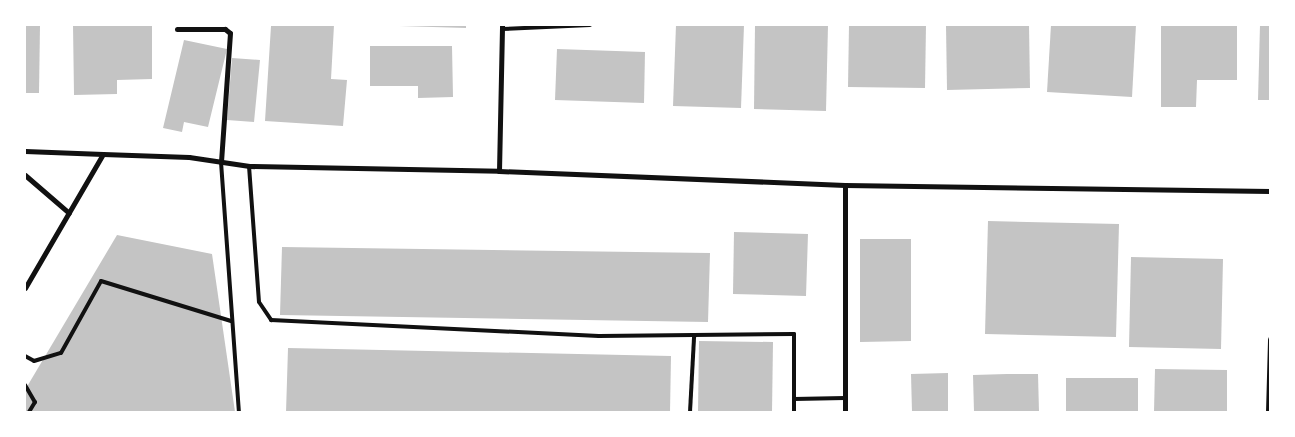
<!DOCTYPE html>
<style>
body{margin:0}
#map{position:relative;width:1295px;height:437px;overflow:hidden;background:#fff;font-family:Montserrat,sans-serif}
div>[style]{position:absolute}
[style*='--x']{left:calc(var(--x)*1px);top:calc(var(--y)*1px);width:calc(var(--w)*1px);rotate:calc(var(--a)*1deg)}
.building>*{inset:0;background:#c4c4c4}
.service>*{height:4px;margin:-2px;padding:0 2px;transform-origin:2px;border-radius:2px;background:#111}
.minor>*{height:5px;margin:-2.5px;padding:0 2.5px;transform-origin:2.5px;border-radius:2.5px;background:#111}
span{translate:-50% -50%;white-space:nowrap;text-align:center;line-height:1.15;-webkit-text-stroke:4px #fff;paint-order:stroke}
.frame{position:absolute;inset:0;border:26px solid #fff;pointer-events:none}
</style>
<div id="map">
<div class="building">
<i style="clip-path:polygon(25px 25px,40px 25px,39px 93px,25px 93px)"></i>
<i style="clip-path:polygon(73px 25px,152px 25px,152px 79px,117px 80px,117px 94px,74px 95px)"></i>
<i style="clip-path:polygon(334px 25px,331px 79px,347px 80px,343px 126px,265px 121px,271px 26px)"></i>
<i style="clip-path:polygon(366px 25px,466px 25px,466px 28px)"></i>
<i style="clip-path:polygon(676px 25px,744px 25px,741px 108px,673px 106px)"></i>
<i style="clip-path:polygon(755px 25px,828px 25px,826px 111px,754px 109px)"></i>
<i style="clip-path:polygon(849px 25px,926px 25px,925px 88px,848px 87px)"></i>
<i style="clip-path:polygon(946px 25px,1029px 25px,1030px 88px,947px 90px)"></i>
<i style="clip-path:polygon(1051px 25px,1136px 25px,1132px 97px,1047px 92px)"></i>
<i style="clip-path:polygon(1161px 25px,1237px 25px,1237px 80px,1197px 80px,1196px 107px,1161px 107px)"></i>
<i style="clip-path:polygon(1260px 25px,1270px 25px,1270px 100px,1258px 100px)"></i>
<i style="clip-path:polygon(184px 40px,227px 49px,208px 127px,184px 122px,182px 132px,163px 128px)"></i>
<i style="clip-path:polygon(370px 46px,452px 46px,453px 97px,418px 98px,418px 86px,370px 86px)"></i>
<i style="clip-path:polygon(557px 49px,645px 52px,644px 103px,555px 100px)"></i>
<i style="clip-path:polygon(232px 58px,260px 60px,254px 122px,227px 120px)"></i>
<i style="clip-path:polygon(988px 221px,1119px 224px,1116px 337px,985px 334px)"></i>
<i style="clip-path:polygon(734px 232px,808px 234px,806px 296px,733px 294px)"></i>
<i style="clip-path:polygon(117px 235px,212px 254px,235px 412px,25px 412px,25px 390px)"></i>
<i style="clip-path:polygon(860px 239px,911px 239px,911px 341px,860px 342px)"></i>
<i style="clip-path:polygon(282px 247px,710px 253px,708px 322px,280px 315px)"></i>
<i style="clip-path:polygon(1131px 257px,1223px 259px,1221px 349px,1129px 347px)"></i>
<i style="clip-path:polygon(699px 341px,773px 342px,772px 412px,698px 412px)"></i>
<i style="clip-path:polygon(288px 348px,671px 356px,670px 412px,286px 412px)"></i>
<i style="clip-path:polygon(1155px 369px,1227px 370px,1227px 412px,1154px 412px)"></i>
<i style="clip-path:polygon(948px 373px,948px 412px,912px 412px,911px 374px)"></i>
<i style="clip-path:polygon(1007px 374px,1038px 374px,1039px 412px,974px 412px,973px 375px)"></i>
<i style="clip-path:polygon(1066px 378px,1138px 378px,1138px 412px,1066px 412px)"></i>
</div>
<div class="service">
<i style="--x:502;--y:29;--w:88;--a:-2.6"></i>
<i style="--x:221;--y:162;--w:251;--a:85.9"></i>
<i style="--x:249;--y:166;--w:136;--a:85.8"></i>
<i style="--x:259;--y:302;--w:22;--a:56"></i>
<i style="--x:271;--y:320;--w:328;--a:2.8"></i>
<i style="--x:599;--y:336;--w:195;--a:-0.6"></i>
<i style="--x:794;--y:334;--w:78;--a:90"></i>
<i style="--x:25;--y:356;--w:10;--a:29"></i>
<i style="--x:34;--y:361;--w:28;--a:-17"></i>
<i style="--x:61;--y:353;--w:82;--a:-60.9"></i>
<i style="--x:101;--y:281;--w:136;--a:17.1"></i>
<i style="--x:25;--y:385;--w:20;--a:60"></i>
<i style="--x:35;--y:402;--w:12;--a:121"></i>
<i style="--x:794;--y:399;--w:51;--a:-1.1"></i>
<i style="--x:690;--y:412;--w:75;--a:-86.9"></i>
</div>
<div class="minor">
<i style="--x:177;--y:29;--w:48;--a:0"></i>
<i style="--x:225;--y:29;--w:6;--a:39"></i>
<i style="--x:230;--y:33;--w:129;--a:94"></i>
<i style="--x:25;--y:151;--w:78;--a:2.2"></i>
<i style="--x:499;--y:171;--w:146;--a:-88.8"></i>
<i style="--x:25;--y:175;--w:58;--a:40.8"></i>
<i style="--x:25;--y:288;--w:155;--a:-59.8"></i>
<i style="--x:103;--y:154;--w:86;--a:2"></i>
<i style="--x:189;--y:157;--w:61;--a:8.5"></i>
<i style="--x:249;--y:166;--w:250;--a:1.1"></i>
<i style="--x:499;--y:171;--w:346;--a:2.3"></i>
<i style="--x:845;--y:185;--w:425;--a:0.8"></i>
<i style="--x:845;--y:412;--w:227;--a:-90"></i>
<i style="--x:1268;--y:412;--w:73;--a:-88.4"></i>
</div>
<div class="frame"></div>
</div>
